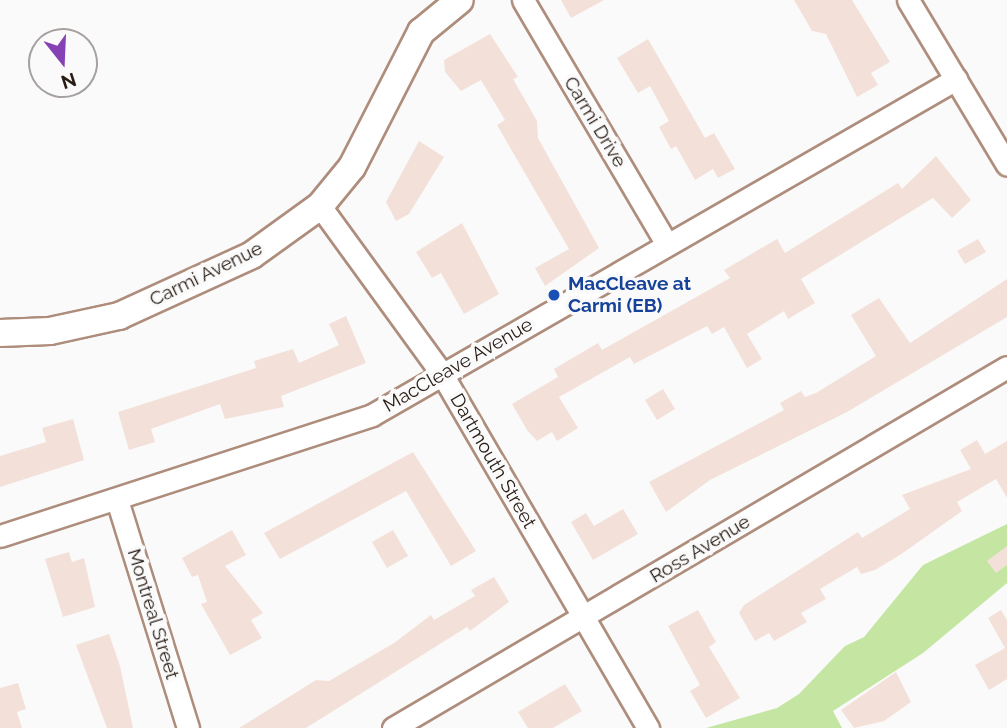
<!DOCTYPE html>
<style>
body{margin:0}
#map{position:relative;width:1007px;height:728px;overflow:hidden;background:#fafafa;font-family:Raleway,sans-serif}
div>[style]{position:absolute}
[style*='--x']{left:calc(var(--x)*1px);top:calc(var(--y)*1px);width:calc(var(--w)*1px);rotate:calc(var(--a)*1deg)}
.green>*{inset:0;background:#c4e6a2}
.building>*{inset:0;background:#f3e1d9}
.roads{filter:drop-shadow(2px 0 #ae8d7c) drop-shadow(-2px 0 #ae8d7c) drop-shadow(0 2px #ae8d7c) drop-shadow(0 -2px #ae8d7c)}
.minor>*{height:21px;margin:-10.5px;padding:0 10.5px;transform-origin:10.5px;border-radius:10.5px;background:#fff}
.tertiary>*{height:26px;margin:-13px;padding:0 13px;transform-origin:13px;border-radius:13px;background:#fff}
.dots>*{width:19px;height:19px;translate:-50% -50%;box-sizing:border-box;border:4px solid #fafafa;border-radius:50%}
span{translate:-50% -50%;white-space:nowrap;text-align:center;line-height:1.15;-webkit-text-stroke:7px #fafafa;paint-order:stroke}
.street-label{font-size:19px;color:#271b14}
.transit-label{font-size:19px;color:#164399;font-weight:700}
.left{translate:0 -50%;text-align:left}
.north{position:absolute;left:28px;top:28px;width:70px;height:70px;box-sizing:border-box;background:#fafafa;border:2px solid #a6a19e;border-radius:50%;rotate:162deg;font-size:19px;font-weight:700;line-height:28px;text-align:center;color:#271b14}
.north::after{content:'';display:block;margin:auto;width:24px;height:32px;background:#8641b4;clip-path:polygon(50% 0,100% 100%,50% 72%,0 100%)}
</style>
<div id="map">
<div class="green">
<i style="clip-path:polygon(1007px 524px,1007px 583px,923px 653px,833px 711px,842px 728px,706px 728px,777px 708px,799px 694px,845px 646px,864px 637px,923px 565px)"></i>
</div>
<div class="building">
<i style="clip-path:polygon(561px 0,604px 0,571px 18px)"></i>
<i style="clip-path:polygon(794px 0,852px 0,890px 62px,871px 73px,878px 85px,857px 97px,826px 34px,812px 31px)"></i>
<i style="clip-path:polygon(490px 34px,518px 77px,513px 79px,537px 121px,538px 138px,599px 248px,545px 286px,535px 268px,569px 249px,497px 125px,505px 120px,481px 80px,461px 91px,445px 72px,444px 60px)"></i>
<i style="clip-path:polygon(648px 39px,705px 138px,714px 133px,735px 169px,718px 178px,713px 169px,695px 180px,676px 146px,671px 149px,659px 127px,669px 121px,650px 86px,638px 93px,617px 58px)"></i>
<i style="clip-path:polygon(419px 141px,444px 157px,409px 214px,396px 221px,386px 202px)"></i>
<i style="clip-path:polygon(936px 156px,971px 200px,952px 218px,933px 198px,801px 279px,815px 303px,788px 319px,784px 311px,747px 334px,762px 359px,747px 368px,724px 327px,712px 334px,707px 326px,634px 364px,630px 357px,559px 397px,578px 428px,557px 441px,552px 432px,537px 441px,527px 430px,512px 404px,558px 377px,554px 369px,598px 343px,602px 350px,730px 278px,724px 270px,777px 239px,785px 253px,898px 183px,902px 189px)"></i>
<i style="clip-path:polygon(462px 223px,499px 294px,464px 314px,441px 273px,432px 278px,416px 252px)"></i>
<i style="clip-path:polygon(978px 239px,986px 252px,965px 264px,957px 251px)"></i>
<i style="clip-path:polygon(1007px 279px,1007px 317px,847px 412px,710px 480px,666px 512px,649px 482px,784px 410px,780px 403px,801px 391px,805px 397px,816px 393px,876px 356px,851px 315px,879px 298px,910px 343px)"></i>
<i style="clip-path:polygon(346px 316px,366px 363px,281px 396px,284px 407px,225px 419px,220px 404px,151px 429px,155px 442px,129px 450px,118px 412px,256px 368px,254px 361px,293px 349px,299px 363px,339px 345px,329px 324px)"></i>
<i style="clip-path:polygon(663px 389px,675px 409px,657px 420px,645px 400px)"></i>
<i style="clip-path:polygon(73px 419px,84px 460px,0 487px,0 456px,46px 442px,42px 428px)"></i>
<i style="clip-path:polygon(977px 440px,985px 454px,1007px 441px,1007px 498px,996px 479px,957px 502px,962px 511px,900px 555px,875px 570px,861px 574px,857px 567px,820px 589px,826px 599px,801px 613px,807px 622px,774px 641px,769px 633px,755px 641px,739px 613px,744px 605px,858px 532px,862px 538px,910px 509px,902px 495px,971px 469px,960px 450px)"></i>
<i style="clip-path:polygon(413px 452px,476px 551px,451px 566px,406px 491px,280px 559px,264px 533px)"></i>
<i style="clip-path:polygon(623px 509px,638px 534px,593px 560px,571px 522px,586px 513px,594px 526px)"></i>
<i style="clip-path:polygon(232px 530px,246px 555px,225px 566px,263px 613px,251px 620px,262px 638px,230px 655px,201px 604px,207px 602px,198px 575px,192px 577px,182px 558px)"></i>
<i style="clip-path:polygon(393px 530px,408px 556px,387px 568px,372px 542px)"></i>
<i style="clip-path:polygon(1007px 546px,1007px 565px,996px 573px,987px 561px)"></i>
<i style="clip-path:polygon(69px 552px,72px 562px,84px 558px,95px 607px,63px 617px,45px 559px)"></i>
<i style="clip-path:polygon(494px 577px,509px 602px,470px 631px,467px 627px,306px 728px,239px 728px,316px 680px,329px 681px,394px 643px,431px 615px,434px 620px,475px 596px,471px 590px)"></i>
<i style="clip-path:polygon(698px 610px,716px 642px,709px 647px,740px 698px,706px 718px,690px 691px,700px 685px,668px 626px)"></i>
<i style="clip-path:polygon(1001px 610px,1007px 620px,1007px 679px,989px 690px,975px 665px,1005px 648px,988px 618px)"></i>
<i style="clip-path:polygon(109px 634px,120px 666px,133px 728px,107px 728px,76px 645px)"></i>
<i style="clip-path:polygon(896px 672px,911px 702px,884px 721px,854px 728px,841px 710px)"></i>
<i style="clip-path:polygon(18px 683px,26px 709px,17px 712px,22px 728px,0 728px,0 688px)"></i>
<i style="clip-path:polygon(565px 684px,582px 711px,553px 728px,528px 728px,518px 712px)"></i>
</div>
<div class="roads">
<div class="minor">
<i style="--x:523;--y:0;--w:283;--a:59.5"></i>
<i style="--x:908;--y:0;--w:192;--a:59"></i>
<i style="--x:320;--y:206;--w:208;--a:54"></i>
<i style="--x:442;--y:374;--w:410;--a:59.8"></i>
<i style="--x:117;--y:500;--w:239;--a:72.7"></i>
<i style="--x:0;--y:536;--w:391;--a:-18"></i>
<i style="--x:372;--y:415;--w:674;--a:-29.91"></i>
<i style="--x:393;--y:728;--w:712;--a:-30.45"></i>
</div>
<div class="tertiary">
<i style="--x:0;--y:333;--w:50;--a:-2.3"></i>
<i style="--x:50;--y:331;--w:71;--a:-12.3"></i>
<i style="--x:119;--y:316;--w:146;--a:-24.6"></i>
<i style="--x:252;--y:255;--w:84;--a:-35.8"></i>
<i style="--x:320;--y:206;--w:50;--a:-50.6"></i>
<i style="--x:352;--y:167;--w:152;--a:-62.9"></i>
<i style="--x:421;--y:32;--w:50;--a:-39.4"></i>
</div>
</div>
<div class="dots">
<i style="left:554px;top:295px;background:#1a4fb4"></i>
</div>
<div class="street-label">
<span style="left:595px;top:122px;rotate:59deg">Carmi Drive</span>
<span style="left:206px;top:274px;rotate:-26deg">Carmi Avenue</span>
<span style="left:458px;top:365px;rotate:-30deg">MacCleave Avenue</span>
<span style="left:493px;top:461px;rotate:60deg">Dartmouth Street</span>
<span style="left:700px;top:549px;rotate:-31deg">Ross Avenue</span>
<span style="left:153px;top:614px;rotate:73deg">Montreal Street</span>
</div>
<div class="transit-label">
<span class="left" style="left:568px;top:295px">MacCleave at<br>Carmi (EB)</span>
</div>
<div class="north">N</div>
</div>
